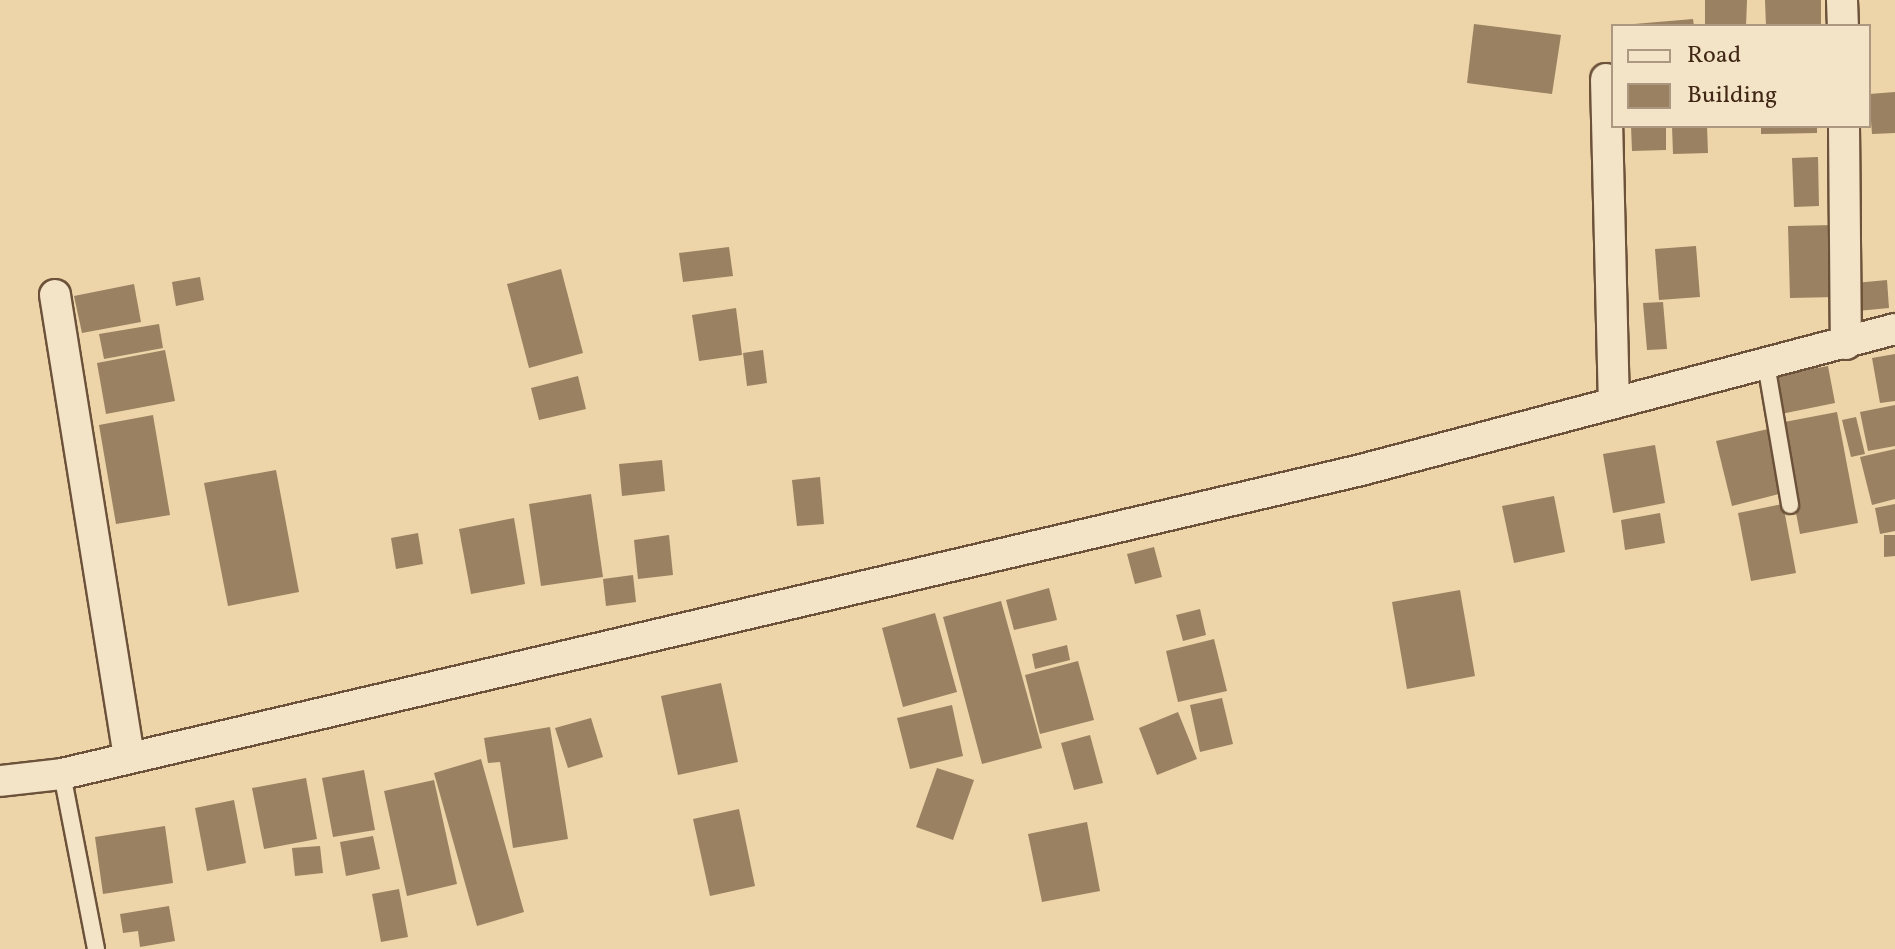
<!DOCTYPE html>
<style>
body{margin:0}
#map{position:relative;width:1895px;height:949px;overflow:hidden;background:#edd5a9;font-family:Vollkorn,serif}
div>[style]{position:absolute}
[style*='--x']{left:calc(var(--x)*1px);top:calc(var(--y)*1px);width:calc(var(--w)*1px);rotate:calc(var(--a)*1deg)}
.building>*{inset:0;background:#9a8162}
.roads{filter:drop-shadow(2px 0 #6c523a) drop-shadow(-2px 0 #6c523a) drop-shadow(0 2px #6c523a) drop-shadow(0 -2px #6c523a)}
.lane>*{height:16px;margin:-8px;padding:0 8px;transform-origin:8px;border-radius:8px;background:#f3e4c7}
.street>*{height:30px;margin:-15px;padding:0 15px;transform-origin:15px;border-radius:15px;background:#f3e4c7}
span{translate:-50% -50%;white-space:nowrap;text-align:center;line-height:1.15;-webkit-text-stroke:7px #f3e4c7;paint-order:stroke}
.legend{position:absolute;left:1611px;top:24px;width:260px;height:104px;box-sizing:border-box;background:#f3e4c7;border:2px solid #ac9880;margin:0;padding:10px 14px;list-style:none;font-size:24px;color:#412715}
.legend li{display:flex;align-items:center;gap:16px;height:40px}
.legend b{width:40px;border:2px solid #ac9880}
</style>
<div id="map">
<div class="building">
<i style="clip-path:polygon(1705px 0,1747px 0,1746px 26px,1705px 26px)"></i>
<i style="clip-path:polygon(1765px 0,1821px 0,1821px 26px,1766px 26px)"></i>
<i style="clip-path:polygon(1693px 19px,1694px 26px,1634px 26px,1634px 24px)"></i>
<i style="clip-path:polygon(1474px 24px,1561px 35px,1552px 94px,1467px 83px)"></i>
<i style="clip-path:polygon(1895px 92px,1895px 133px,1872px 134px,1869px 94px)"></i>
<i style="clip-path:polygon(1631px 126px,1666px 126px,1666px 150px,1632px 151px)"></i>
<i style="clip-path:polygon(1672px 126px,1707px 126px,1708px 153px,1673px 154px)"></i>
<i style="clip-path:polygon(1761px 126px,1817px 126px,1817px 133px,1761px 134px)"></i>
<i style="clip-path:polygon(1818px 157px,1819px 206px,1794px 207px,1792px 158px)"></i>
<i style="clip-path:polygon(1834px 225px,1836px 297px,1790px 298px,1788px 226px)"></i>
<i style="clip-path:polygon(1696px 246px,1700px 297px,1659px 300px,1655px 249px)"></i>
<i style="clip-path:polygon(729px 247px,733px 276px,683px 282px,679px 253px)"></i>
<i style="clip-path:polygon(561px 269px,583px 353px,529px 368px,507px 284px)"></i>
<i style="clip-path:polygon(200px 277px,204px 300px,176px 306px,172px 282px)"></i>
<i style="clip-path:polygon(1887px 280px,1889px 308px,1857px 311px,1855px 283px)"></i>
<i style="clip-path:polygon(134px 284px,141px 322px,82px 333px,74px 296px)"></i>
<i style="clip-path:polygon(1663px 302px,1667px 349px,1647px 350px,1643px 303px)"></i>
<i style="clip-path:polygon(736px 308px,742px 355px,699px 361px,692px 315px)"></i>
<i style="clip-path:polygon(159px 324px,163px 348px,104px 359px,99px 334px)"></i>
<i style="clip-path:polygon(165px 350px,175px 401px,106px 414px,97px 363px)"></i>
<i style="clip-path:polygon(763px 350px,767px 383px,747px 386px,743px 353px)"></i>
<i style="clip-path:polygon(1895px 354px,1895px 401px,1880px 403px,1872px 358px)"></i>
<i style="clip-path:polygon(1828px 366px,1835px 403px,1781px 414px,1773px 376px)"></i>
<i style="clip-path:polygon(578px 376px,586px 409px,539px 420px,531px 388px)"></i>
<i style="clip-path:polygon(1895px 405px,1895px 446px,1868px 451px,1860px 412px)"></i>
<i style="clip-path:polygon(1837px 412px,1858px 523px,1800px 534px,1779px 423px)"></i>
<i style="clip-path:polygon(153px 415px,170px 515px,116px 524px,99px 425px)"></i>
<i style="clip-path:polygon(1856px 417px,1865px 454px,1851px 457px,1842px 420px)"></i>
<i style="clip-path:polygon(1768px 429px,1783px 493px,1732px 506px,1716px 441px)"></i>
<i style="clip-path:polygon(1655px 445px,1665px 503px,1613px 513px,1603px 454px)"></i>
<i style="clip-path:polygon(1895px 449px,1895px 499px,1872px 505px,1860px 457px)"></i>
<i style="clip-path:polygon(662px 460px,665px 491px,622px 496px,619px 464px)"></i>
<i style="clip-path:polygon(276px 470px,299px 592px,228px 606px,204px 483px)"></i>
<i style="clip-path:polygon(820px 477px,824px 524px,797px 526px,792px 480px)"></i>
<i style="clip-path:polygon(591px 494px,603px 577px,541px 586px,529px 504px)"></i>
<i style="clip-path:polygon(1554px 496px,1565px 552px,1514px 563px,1502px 506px)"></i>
<i style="clip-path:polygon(1783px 504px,1796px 573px,1751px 581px,1738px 513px)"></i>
<i style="clip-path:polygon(1895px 504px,1895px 531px,1880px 534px,1875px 508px)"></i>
<i style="clip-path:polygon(1660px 513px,1665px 543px,1625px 550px,1621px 520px)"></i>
<i style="clip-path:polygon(514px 518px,525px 584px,471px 594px,459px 529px)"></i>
<i style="clip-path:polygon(418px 533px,423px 564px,396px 569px,391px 538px)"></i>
<i style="clip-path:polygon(669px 535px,673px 575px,638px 579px,634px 540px)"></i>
<i style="clip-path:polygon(1884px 535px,1895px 535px,1895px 556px,1884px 557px)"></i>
<i style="clip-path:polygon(1154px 547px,1162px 577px,1135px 584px,1127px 554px)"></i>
<i style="clip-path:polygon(633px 575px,636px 602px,606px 606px,603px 579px)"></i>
<i style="clip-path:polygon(1049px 588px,1057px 620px,1014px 630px,1006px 600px)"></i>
<i style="clip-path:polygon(1460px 590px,1475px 676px,1407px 689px,1392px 602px)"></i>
<i style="clip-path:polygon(1001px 601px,1042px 748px,982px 764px,943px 617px)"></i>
<i style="clip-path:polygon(1200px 609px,1206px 635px,1183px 641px,1176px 615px)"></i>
<i style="clip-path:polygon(935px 613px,957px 692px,903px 707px,882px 628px)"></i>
<i style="clip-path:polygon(1214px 639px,1227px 691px,1178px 702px,1166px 651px)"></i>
<i style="clip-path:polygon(1067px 645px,1070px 660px,1035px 669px,1032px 654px)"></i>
<i style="clip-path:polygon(1078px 661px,1094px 720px,1040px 734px,1025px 675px)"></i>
<i style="clip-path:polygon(721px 683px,738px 762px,678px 775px,661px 696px)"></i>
<i style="clip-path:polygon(1222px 698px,1233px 744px,1200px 752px,1190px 705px)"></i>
<i style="clip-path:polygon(952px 705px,963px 756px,910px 769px,897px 718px)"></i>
<i style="clip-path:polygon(1178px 712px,1197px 759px,1157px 775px,1139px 728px)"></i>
<i style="clip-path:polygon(591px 718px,603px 757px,568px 768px,555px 728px)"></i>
<i style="clip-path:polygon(550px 727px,568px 839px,513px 848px,500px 762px,488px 763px,484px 738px)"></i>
<i style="clip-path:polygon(1090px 735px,1103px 783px,1074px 790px,1061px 743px)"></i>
<i style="clip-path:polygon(481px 759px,524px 912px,477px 926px,434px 773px)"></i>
<i style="clip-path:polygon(937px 768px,974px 780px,953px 840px,916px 827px)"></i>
<i style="clip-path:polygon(364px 770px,375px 830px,333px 837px,322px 778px)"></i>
<i style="clip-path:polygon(306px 778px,317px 839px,264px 849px,252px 788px)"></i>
<i style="clip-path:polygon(434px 780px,457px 884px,407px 896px,384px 791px)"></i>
<i style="clip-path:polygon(234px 800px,246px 863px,207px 871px,195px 808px)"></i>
<i style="clip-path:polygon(739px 809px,755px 886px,710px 896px,693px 819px)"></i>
<i style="clip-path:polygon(1087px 822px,1100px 891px,1042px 902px,1028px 834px)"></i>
<i style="clip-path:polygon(165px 826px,173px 883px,103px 894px,95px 837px)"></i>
<i style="clip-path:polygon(373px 836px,380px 869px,346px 876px,340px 842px)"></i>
<i style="clip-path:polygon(320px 846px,323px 873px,295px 876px,292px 848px)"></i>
<i style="clip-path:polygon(399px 889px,408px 937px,381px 942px,372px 894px)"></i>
<i style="clip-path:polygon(169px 906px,175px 941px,140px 947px,138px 931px,123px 933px,120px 914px)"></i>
</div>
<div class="roads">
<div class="lane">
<i style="--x:1766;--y:364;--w:143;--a:80.3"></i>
<i style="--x:62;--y:774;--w:178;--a:79"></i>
</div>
<div class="street">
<i style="--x:1842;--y:0;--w:26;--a:88"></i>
<i style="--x:1606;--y:79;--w:324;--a:88.6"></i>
<i style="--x:1844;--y:126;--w:218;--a:89.5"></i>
<i style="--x:55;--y:295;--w:466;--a:80.9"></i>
<i style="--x:0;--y:781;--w:62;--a:-6.4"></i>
<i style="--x:62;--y:774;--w:1334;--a:-13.17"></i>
<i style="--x:1361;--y:470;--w:552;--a:-14.79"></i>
</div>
</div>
<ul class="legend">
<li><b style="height:10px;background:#f3e4c7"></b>Road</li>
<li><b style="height:22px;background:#9a8162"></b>Building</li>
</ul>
</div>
